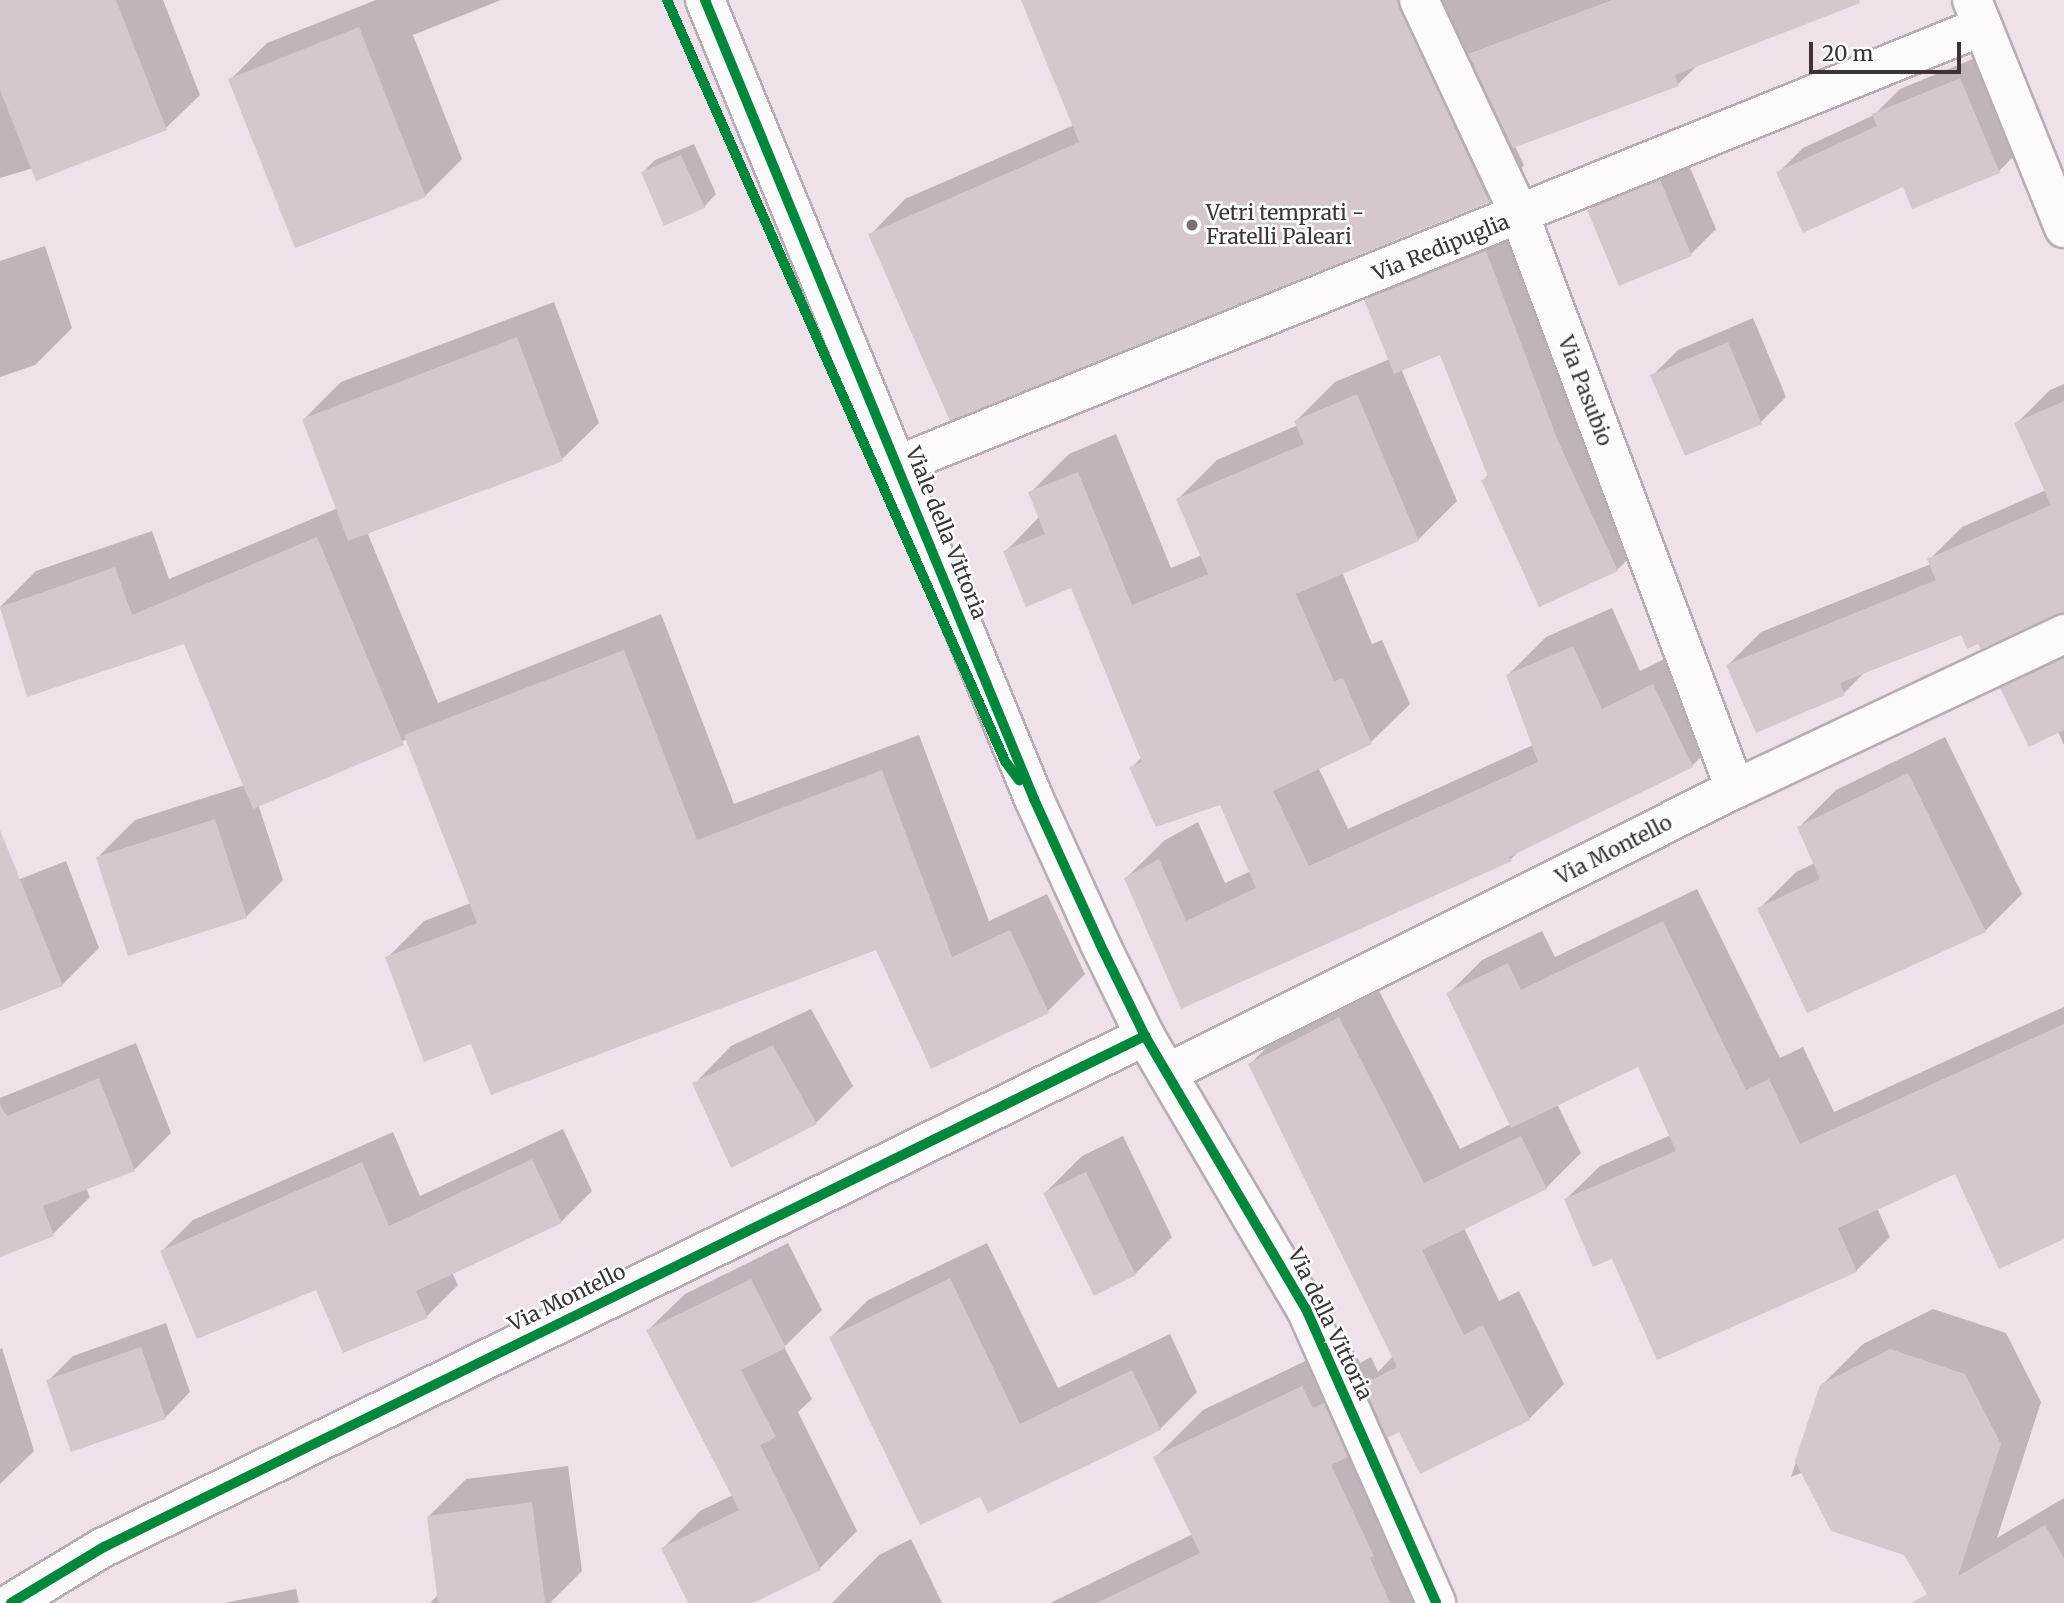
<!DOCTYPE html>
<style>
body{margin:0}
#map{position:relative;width:2064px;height:1603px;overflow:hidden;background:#efe1e9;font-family:Merriweather,serif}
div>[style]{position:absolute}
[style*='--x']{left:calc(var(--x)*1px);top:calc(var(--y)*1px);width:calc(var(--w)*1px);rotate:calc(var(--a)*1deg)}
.shadow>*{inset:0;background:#0003}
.building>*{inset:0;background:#d4c8cd}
.roads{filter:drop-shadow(2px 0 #b8adb4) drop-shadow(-2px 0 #b8adb4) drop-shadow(0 2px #b8adb4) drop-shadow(0 -2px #b8adb4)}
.minor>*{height:38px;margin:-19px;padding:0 19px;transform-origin:19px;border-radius:19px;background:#fdfafc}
.cycleway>*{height:10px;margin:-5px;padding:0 5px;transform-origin:5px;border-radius:5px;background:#00873e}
.dots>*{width:19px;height:19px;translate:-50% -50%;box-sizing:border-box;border:4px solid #fff;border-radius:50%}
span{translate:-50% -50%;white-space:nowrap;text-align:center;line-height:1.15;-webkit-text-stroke:5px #fff;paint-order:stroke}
.poi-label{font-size:21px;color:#3c3237}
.left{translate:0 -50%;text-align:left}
.street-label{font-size:21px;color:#3c3237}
.scale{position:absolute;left:1809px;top:42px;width:152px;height:32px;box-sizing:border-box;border:4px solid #3c3237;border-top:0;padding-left:9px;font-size:21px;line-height:24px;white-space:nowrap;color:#3c3237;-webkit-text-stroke:5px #fff;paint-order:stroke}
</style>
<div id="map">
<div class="shadow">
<i style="clip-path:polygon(0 0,163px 0,200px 95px,166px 128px,0 178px)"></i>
<i style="clip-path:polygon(376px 0,501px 0,413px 35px,462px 159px,425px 196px,230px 80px,267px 43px)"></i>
<i style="clip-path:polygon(1023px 0,1856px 0,1699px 64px,1678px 84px,1515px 146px,1524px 165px,1488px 201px,950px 418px,870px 235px,905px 199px,1074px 125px)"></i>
<i style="clip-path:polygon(1985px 54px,2024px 146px,1999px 171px,1904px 185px,1778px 173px,1803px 148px,1874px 115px,1900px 89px)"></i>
<i style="clip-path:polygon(694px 144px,716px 194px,704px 207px,643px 172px,655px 160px)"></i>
<i style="clip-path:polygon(1685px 156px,1716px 229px,1691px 254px,1589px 211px,1614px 186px)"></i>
<i style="clip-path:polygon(1516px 222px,1647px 540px,1617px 570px,1483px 480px,1489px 474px,1441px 353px,1401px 369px,1457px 501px,1418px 540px,1342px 572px,1372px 644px,1382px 640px,1410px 704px,1371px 742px,1318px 767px,1348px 829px,1533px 745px,1508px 675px,1546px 637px,1612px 608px,1640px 671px,1691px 646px,1731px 727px,1692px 766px,1521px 849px,1510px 860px,1182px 1007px,1126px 878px,1165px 840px,1198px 822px,1225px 883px,1251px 871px,1221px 803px,1132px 767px,1142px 757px,1072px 586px,1005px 552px,1040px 516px,1030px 493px,1069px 454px,1116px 434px,1171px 568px,1202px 555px,1178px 499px,1217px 460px,1298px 425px,1296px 421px,1335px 382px,1390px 359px,1366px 301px,1396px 270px)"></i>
<i style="clip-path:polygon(45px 246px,72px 328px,35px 365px,0 377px,0 261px)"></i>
<i style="clip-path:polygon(554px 302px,599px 423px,562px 459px,367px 532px,438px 703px,661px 614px,734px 804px,919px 735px,989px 921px,1047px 894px,1085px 974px,1048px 1011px,932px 1066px,877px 948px,472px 1042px,387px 958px,424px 921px,471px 903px,407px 739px,258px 804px,283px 880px,246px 917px,98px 857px,135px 820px,245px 785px,185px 642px,28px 695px,0 607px,36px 571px,152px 531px,169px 579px,338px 508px,304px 419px,341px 382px)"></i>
<i style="clip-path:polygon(1753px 318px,1786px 397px,1761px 422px,1653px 375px,1678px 350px)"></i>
<i style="clip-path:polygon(2064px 384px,2064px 613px,2054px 612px,1979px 641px,1962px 633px,1867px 670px,1844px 693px,1728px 665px,1761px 632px,1931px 564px,1929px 560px,1962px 527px,2046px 490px,2017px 423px,2050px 390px)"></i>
<i style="clip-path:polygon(2064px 641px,2064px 745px,2058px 731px,2002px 689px,2035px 656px)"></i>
<i style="clip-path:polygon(1945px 737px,2022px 894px,1985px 931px,1759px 909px,1796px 872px,1815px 863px,1799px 827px,1836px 790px)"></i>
<i style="clip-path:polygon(66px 861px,99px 948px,62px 985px,0 1009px,0 887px)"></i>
<i style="clip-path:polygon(1697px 889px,1780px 1058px,1803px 1047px,1834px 1112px,2064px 1007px,2064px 1237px,1956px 1172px,1877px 1208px,1890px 1237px,1856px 1271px,1613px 1257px,1566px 1199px,1600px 1166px,1671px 1135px,1638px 1064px,1557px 1104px,1581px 1153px,1546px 1188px,1464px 1228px,1499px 1301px,1519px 1291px,1564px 1384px,1529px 1419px,1400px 1430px,1387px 1436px,1457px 1603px,1050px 1603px,1193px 1534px,1155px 1458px,1203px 1410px,1349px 1340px,1360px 1363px,1371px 1357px,1378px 1372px,1393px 1356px,1250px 1064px,1285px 1029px,1375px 983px,1460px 1149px,1511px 1124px,1448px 994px,1482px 960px,1542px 931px,1555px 957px)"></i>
<i style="clip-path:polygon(811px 1009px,853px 1086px,816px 1123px,695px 1083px,731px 1046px)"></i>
<i style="clip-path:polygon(136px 1043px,171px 1133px,134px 1170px,86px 1188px,90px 1197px,53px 1234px,4px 1254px,0 1098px)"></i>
<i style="clip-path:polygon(563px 1129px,592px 1191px,561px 1222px,452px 1272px,458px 1285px,427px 1316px,162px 1251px,193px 1220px,393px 1132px,420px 1196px)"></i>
<i style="clip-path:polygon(1123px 1136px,1172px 1237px,1135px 1274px,1045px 1193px,1082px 1156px)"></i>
<i style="clip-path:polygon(788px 1243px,822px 1310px,784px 1347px,812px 1399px,798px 1412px,857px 1531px,820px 1568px,749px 1603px,690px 1603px,663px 1548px,700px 1511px,733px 1495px,648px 1330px,685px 1294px)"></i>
<i style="clip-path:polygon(987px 1243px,1058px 1388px,1170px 1334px,1197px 1392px,1160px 1429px,981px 1494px,831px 1337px,868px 1300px)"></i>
<i style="clip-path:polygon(1933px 1309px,2006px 1333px,2041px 1402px,1997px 1538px,2064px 1498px,2064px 1603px,1934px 1603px,1905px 1553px,1819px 1466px,1791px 1477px,1821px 1386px,1863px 1344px)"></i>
<i style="clip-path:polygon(166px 1323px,190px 1392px,165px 1418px,48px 1381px,73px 1356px)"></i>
<i style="clip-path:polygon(2px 1348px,34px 1451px,0 1484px,0 1349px)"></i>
<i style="clip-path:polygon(568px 1466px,582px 1571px,550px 1603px,430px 1603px,439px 1594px,429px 1516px,466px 1479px)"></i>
<i style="clip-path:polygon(911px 1539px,942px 1603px,832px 1603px,879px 1555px)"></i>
<i style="clip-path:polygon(296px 1589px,299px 1603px,224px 1603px)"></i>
</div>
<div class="building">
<i style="clip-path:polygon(0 0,116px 0,167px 130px,36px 181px,0 90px)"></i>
<i style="clip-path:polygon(1021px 0,1397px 0,1489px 202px,950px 421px,868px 234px,1079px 142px)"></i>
<i style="clip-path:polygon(1612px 0,1859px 0,1860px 3px,1675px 75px,1679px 86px,1513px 148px,1468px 54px)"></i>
<i style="clip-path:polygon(359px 27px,426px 197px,295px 248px,228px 79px)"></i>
<i style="clip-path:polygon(1960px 78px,2000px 173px,1912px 209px,1903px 187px,1803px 233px,1776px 172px,1877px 126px,1872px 114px)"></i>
<i style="clip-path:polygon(681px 155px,705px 208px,664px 226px,641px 172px)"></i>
<i style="clip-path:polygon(1660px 180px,1692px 256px,1619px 286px,1587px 210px)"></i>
<i style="clip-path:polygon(1486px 251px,1558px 441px,1618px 571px,1539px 607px,1481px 480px,1488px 477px,1440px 355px,1394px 374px,1364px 300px)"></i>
<i style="clip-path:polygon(517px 337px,563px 461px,348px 541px,302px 419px)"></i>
<i style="clip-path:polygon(1728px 342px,1762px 424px,1685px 456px,1650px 375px)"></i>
<i style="clip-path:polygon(1357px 394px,1419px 541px,1296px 594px,1334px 681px,1343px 678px,1372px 744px,1273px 791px,1309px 866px,1538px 762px,1506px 675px,1573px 646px,1602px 709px,1653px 684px,1693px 767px,1509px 857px,1512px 861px,1181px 1009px,1124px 878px,1159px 859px,1186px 921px,1256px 888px,1220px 805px,1156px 827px,1129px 767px,1142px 762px,1071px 588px,1026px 607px,1003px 551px,1045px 534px,1028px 492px,1078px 472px,1132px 605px,1208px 574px,1176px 499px,1304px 444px,1294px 421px)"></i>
<i style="clip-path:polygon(2064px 401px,2064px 612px,1981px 649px,1978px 644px,1967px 649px,1961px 635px,1840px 683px,1845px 695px,1756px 733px,1726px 665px,1936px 580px,1927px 559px,2051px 505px,2014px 423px)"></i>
<i style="clip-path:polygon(317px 537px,404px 745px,253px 809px,184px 644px,27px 697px,0 607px,115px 567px,132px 615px)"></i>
<i style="clip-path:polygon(624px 650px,697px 840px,882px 770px,952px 957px,1010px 930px,1049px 1013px,931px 1069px,876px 950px,491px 1095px,471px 1044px,424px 1062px,385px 957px,477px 923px,404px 735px)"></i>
<i style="clip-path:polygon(2064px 658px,2064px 730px,2029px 747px,2000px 688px)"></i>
<i style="clip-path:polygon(1908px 773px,1986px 932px,1807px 1013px,1757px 908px,1820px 879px,1797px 827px)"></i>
<i style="clip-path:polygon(215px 819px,247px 918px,128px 956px,96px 857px)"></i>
<i style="clip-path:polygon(0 830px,63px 986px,0 1011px)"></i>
<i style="clip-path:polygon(1663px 921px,1746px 1090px,1769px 1079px,1800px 1144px,2064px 1024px,2064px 1239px,1999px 1269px,1955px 1174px,1838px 1228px,1857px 1272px,1657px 1360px,1612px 1259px,1593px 1267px,1564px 1199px,1676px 1151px,1638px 1067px,1511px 1128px,1446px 993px,1508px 963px,1521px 990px)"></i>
<i style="clip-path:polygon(1339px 1017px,1424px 1183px,1521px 1136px,1547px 1189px,1422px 1250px,1464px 1335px,1483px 1325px,1530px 1420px,1420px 1474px,1399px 1432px,1387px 1438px,1363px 1384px,1397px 1367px,1248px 1064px)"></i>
<i style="clip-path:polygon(773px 1045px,817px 1124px,731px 1168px,692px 1083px)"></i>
<i style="clip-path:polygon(99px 1078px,135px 1171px,43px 1206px,54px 1236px,0 1257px,0 1105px,7px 1116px)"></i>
<i style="clip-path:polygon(532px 1159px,562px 1223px,416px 1291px,428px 1318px,343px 1353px,316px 1290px,197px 1339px,160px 1251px,362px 1162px,389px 1226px)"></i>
<i style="clip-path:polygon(1086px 1172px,1136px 1275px,1094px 1296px,1043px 1193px)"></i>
<i style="clip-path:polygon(950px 1278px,1020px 1424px,1132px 1370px,1161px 1430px,988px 1513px,980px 1497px,920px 1525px,829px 1337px)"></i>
<i style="clip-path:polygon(751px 1279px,786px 1348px,741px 1370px,776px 1437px,760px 1445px,821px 1570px,753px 1603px,688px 1603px,661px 1548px,739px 1510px,646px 1330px)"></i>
<i style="clip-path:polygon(141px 1347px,166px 1419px,71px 1452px,46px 1380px)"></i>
<i style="clip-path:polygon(1890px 1349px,1965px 1374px,2001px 1444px,1958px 1576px,2045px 1525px,2064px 1558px,2064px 1603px,1911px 1603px,1927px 1594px,1904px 1555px,1831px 1531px,1795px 1461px,1820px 1385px)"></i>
<i style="clip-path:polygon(1302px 1386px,1313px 1408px,1324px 1403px,1348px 1457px,1331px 1465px,1374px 1556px,1370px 1558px,1390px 1603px,1097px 1603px,1200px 1553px,1153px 1457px)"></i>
<i style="clip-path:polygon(532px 1502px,545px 1603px,438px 1603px,427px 1516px)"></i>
</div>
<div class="roads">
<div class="minor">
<i style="--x:705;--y:0;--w:864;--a:67.62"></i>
<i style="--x:1034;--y:799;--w:159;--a:65.5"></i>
<i style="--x:1100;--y:944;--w:102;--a:63.9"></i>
<i style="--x:1145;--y:1036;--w:317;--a:59.5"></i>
<i style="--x:1306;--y:1309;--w:321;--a:66.1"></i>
<i style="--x:1419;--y:0;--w:238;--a:64.9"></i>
<i style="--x:1520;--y:216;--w:612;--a:69.43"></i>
<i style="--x:1972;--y:0;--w:246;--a:68"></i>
<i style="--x:898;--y:465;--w:1170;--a:-22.03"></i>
<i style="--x:1168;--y:1073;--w:634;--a:-26.61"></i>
<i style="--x:1735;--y:789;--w:364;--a:-25.2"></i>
<i style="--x:11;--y:1603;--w:109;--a:-31.1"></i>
<i style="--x:104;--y:1547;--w:1160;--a:-26.15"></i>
</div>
</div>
<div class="cycleway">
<i style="--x:667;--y:0;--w:833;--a:66.05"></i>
<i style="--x:1005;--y:761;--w:24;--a:54"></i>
<i style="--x:705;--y:0;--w:864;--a:67.62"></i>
<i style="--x:1034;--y:799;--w:159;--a:65.5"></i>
<i style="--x:1100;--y:944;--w:102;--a:63.9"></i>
<i style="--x:1145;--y:1036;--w:317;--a:59.5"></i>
<i style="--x:1306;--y:1309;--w:321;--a:66.1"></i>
<i style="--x:11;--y:1603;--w:109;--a:-31.1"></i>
<i style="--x:104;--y:1547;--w:1160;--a:-26.15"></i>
</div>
<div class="dots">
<i style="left:1192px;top:225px;background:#7b6f75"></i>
</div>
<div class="poi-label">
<span class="left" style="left:1206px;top:225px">Vetri temprati -<br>Fratelli Paleari</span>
</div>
<div class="street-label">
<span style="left:1441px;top:248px;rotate:-22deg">Via Redipuglia</span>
<span style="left:1585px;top:391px;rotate:69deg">Via Pasubio</span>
<span style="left:946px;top:533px;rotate:68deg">Viale della Vittoria</span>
<span style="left:1614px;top:850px;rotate:-27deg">Via Montello</span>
<span style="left:567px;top:1298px;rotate:-26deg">Via Montello</span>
<span style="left:1330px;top:1324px;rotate:64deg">Via della Vittoria</span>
</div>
<div class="scale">20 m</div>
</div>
